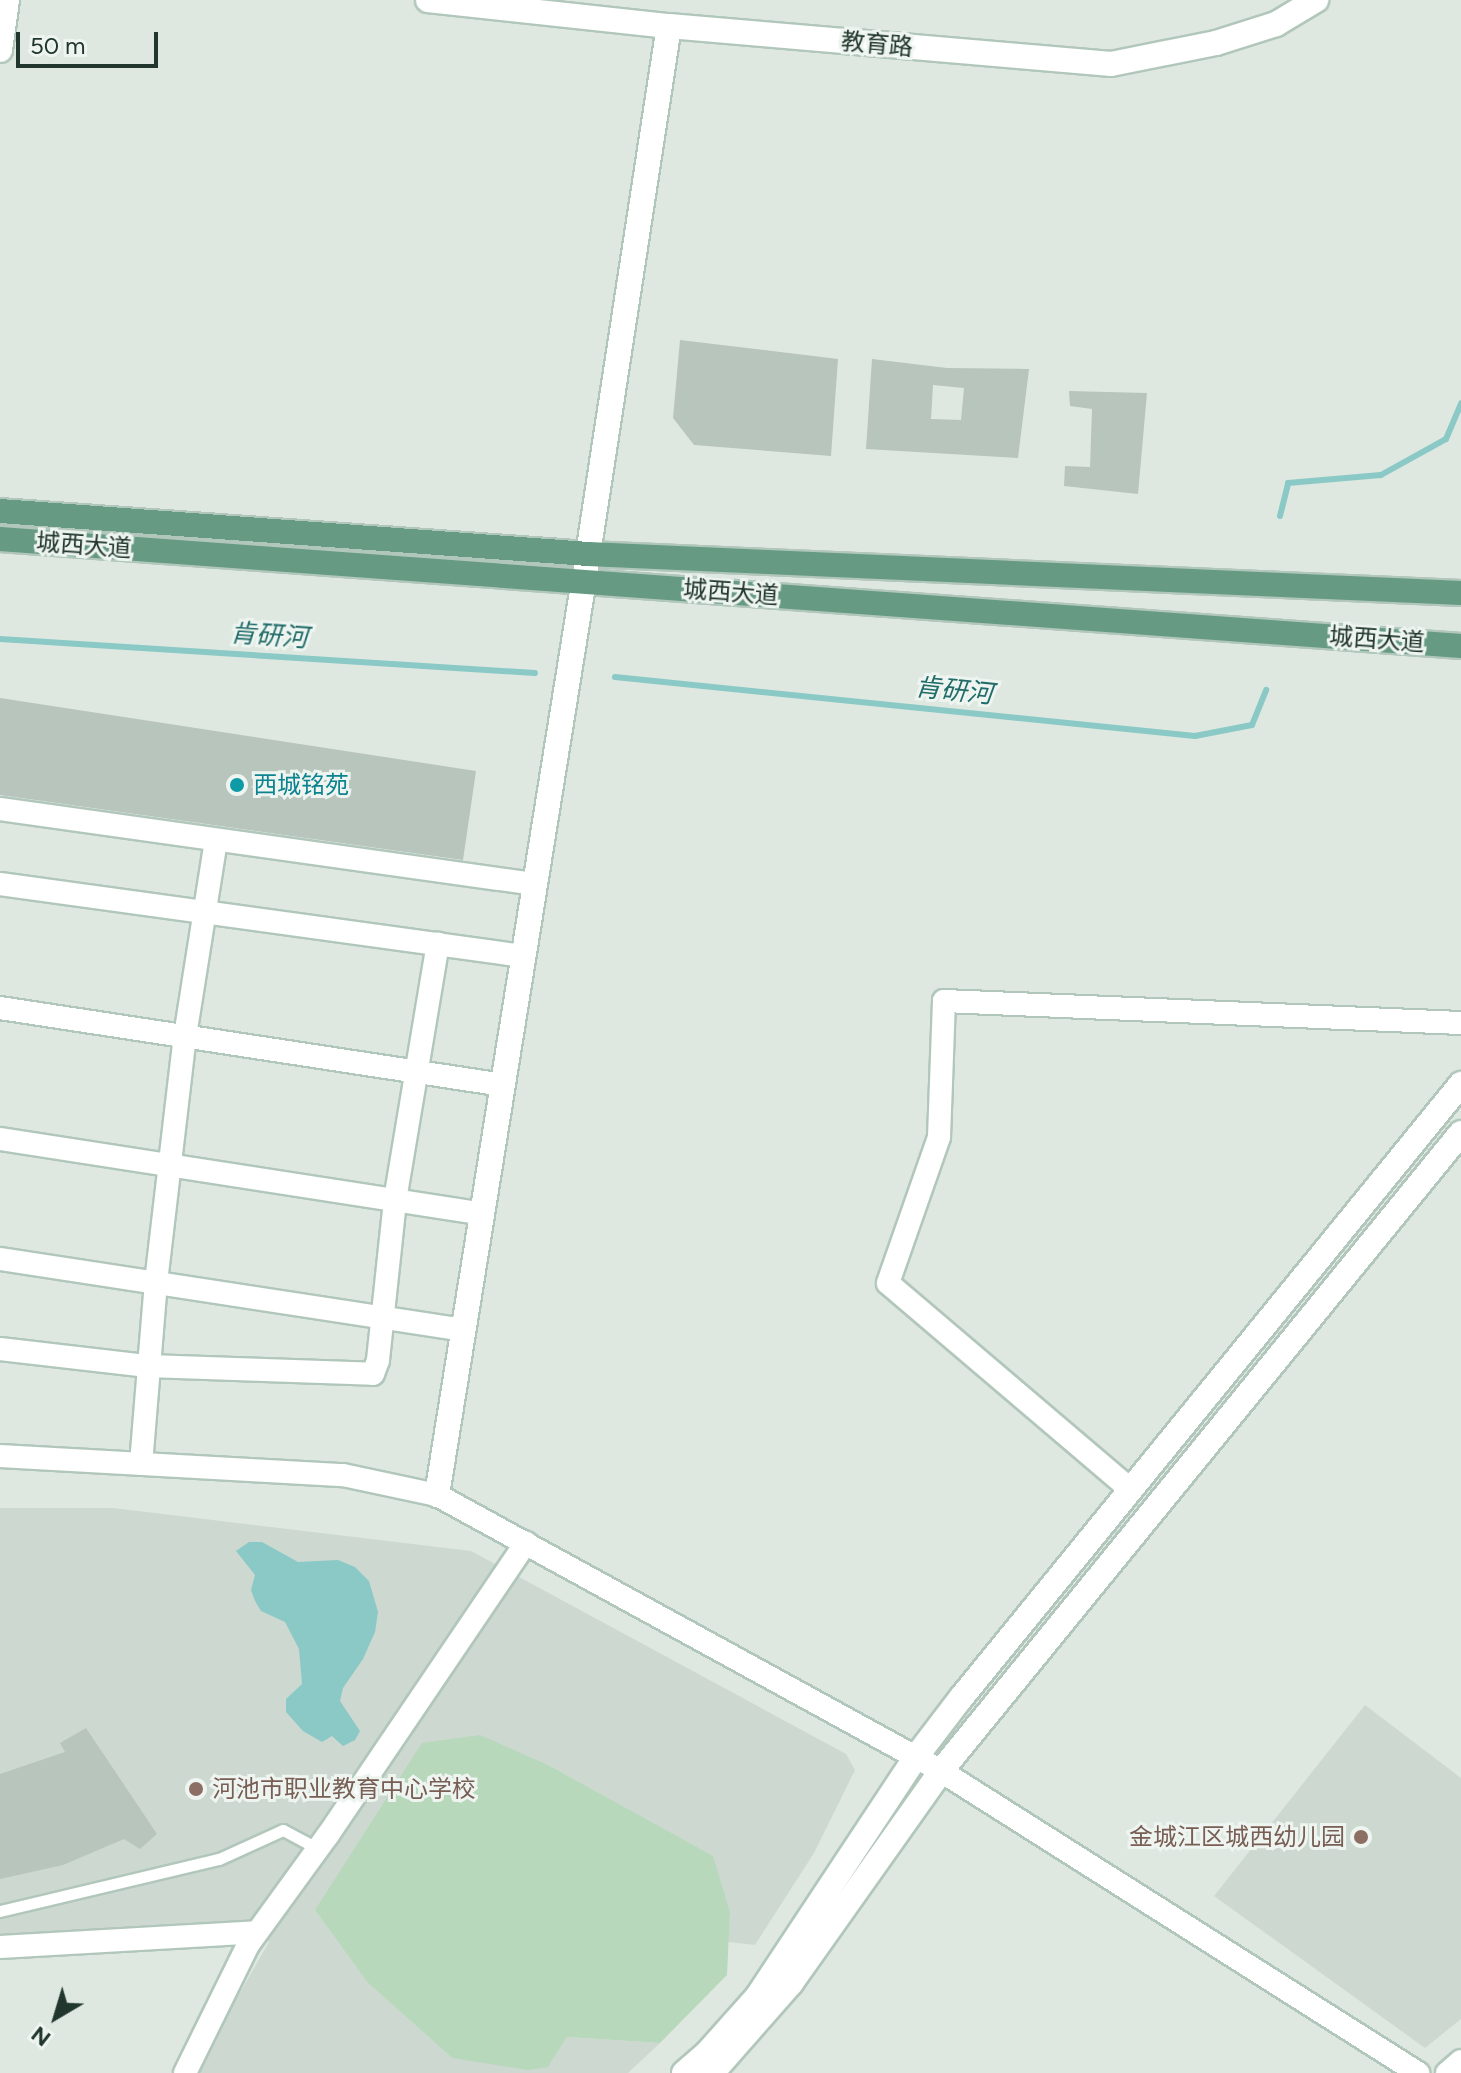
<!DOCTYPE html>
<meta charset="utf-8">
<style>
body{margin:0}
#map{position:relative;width:1461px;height:2073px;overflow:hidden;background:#dee8e1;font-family:Figtree,"Noto Sans SC",sans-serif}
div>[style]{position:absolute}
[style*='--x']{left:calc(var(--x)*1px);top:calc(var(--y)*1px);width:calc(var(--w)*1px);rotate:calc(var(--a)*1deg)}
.built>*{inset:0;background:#ccd8d0}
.green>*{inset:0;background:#b8d8bb}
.water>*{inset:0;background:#8ac9c6}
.stream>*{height:6px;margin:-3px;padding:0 3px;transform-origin:3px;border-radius:3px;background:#8ac9c6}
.building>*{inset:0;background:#b7c5bd}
.roads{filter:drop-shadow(2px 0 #b2c7bb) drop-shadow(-2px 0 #b2c7bb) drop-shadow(0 2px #b2c7bb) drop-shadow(0 -2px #b2c7bb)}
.service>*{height:11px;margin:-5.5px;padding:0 5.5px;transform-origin:5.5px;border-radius:5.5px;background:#fff}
.minor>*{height:22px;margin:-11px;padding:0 11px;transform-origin:11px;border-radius:11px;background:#fff}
.tertiary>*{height:24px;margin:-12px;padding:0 12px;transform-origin:12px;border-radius:12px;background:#fff}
.secondary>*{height:24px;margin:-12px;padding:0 12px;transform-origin:12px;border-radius:12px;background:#fff}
.primary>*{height:24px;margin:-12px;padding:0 12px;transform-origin:12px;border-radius:12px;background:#669a82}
.dots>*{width:22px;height:22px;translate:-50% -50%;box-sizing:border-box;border:4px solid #eef5f0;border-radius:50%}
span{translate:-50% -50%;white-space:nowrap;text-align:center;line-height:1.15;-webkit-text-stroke:6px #eef5f0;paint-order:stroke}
.street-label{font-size:24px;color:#21362c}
.culture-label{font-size:24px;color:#0d838f}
.left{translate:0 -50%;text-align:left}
.education-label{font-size:24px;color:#785e54}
.right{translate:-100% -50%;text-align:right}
.water-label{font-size:26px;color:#216c69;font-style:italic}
.north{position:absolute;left:16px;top:1977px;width:80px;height:80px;-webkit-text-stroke:6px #eef5f0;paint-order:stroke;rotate:218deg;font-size:22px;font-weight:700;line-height:32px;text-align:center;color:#21362c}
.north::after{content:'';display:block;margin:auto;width:28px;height:36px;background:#21362c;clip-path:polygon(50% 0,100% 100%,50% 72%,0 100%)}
.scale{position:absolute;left:16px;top:32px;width:142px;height:36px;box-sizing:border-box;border:4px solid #21362c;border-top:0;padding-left:10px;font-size:24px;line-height:28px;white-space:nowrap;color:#21362c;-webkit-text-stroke:6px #eef5f0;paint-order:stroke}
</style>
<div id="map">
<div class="built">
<i style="clip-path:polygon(0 1508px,113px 1508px,471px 1551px,846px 1754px,855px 1770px,814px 1853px,755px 1945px,728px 1942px,730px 1912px,712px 1856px,550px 1766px,315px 1910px,367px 1982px,452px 2058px,548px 2067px,567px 2037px,660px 2043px,628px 2073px,194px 2073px,269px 1942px,250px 1921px,0 1936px)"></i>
<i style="clip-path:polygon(1365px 1705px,1461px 1778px,1461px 2019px,1425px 2048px,1214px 1896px)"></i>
</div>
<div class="green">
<i style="clip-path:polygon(480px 1735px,550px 1766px,713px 1856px,730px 1912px,727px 1975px,660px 2043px,567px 2037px,548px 2067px,528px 2070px,452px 2058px,367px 1982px,315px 1910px,422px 1743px)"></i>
</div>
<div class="water">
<i style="clip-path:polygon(249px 1542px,262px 1542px,298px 1562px,338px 1560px,355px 1567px,369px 1581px,378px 1612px,375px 1632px,363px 1659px,343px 1688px,340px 1701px,360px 1731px,355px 1740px,343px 1746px,332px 1736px,322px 1742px,303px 1731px,286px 1712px,286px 1699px,302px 1684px,299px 1649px,285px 1622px,261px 1611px,255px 1601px,251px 1590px,255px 1575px,236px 1551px)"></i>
</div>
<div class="stream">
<i style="--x:1280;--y:516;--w:34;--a:-76"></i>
<i style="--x:1288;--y:483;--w:93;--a:-4.9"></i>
<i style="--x:1381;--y:475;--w:74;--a:-29"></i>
<i style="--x:1446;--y:439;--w:39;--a:-67"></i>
<i style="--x:0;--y:639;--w:536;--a:3.64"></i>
<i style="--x:615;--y:677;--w:583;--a:5.81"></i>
<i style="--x:1195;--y:736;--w:58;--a:-10.9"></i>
<i style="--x:1252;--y:725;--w:38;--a:-68"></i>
</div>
<div class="building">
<i style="clip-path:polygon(680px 340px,838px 359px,831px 456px,694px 445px,673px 418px)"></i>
<i style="clip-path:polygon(evenodd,872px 359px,947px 368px,1029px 369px,1018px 458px,866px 449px,872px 359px,933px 385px,964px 388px,961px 420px,931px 419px,933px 385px)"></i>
<i style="clip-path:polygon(1069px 391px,1147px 393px,1138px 494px,1064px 486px,1065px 466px,1090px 467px,1092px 409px,1070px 406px)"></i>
<i style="clip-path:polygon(0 698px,476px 771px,463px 860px,0 795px)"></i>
<i style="clip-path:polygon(86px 1728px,157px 1834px,140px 1849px,124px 1839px,63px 1865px,0 1879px,0 1774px,65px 1752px,60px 1743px)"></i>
</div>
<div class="roads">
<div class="service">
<i style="--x:0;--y:1911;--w:225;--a:-13.4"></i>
<i style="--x:219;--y:1859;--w:70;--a:-24.4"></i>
<i style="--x:283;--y:1830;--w:40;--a:28"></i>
</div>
<div class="minor">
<i style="--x:0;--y:809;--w:539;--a:7.99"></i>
<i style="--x:0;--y:884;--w:528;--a:7.84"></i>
<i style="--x:0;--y:1008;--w:509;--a:8.7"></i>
<i style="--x:0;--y:1139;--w:488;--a:8.8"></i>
<i style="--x:0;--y:1259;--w:469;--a:8.7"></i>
<i style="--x:0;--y:1349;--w:149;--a:6.6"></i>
<i style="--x:148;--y:1366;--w:225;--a:2"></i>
<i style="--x:373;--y:1374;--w:15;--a:-70"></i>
<i style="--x:378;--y:1360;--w:161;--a:-83.9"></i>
<i style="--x:395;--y:1200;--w:260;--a:-80.5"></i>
<i style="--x:0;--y:1456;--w:344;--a:3.2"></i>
<i style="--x:343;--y:1475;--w:96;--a:12"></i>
<i style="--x:437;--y:1495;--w:575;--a:28.71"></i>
<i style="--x:941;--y:1771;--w:565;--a:32.34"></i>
<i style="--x:141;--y:1464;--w:183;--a:-85.3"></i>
<i style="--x:156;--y:1282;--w:248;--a:-83.3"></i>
<i style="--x:185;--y:1036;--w:198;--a:-81"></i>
<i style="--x:1131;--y:1490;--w:319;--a:-139.6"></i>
<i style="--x:888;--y:1283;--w:155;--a:-70.7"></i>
<i style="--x:939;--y:1137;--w:136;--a:-87.9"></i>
<i style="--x:944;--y:1001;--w:517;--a:2.44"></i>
<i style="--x:0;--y:1947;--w:257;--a:-3.3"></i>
<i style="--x:185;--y:2073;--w:143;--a:-63.8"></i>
<i style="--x:248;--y:1945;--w:136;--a:-54"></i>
<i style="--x:328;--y:1835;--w:353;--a:-55.9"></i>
<i style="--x:1447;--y:2073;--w:18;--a:-41"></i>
</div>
<div class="tertiary">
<i style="--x:428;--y:0;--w:242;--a:6.2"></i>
<i style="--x:669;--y:26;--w:444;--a:4.9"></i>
<i style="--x:1111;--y:64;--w:107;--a:-11.3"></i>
<i style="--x:1216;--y:43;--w:63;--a:-17.6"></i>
<i style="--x:1276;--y:24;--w:47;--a:-31"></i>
<i style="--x:0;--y:50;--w:50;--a:-82"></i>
<i style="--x:437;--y:1495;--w:953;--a:-80.88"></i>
<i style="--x:588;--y:554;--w:534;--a:-81.28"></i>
</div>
<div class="secondary">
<i style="--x:684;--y:2073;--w:32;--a:-41"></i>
<i style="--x:708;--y:2052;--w:74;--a:-48.3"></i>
<i style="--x:757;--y:1997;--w:288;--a:-56.5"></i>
<i style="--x:916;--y:1757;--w:74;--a:-52.7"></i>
<i style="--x:961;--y:1698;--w:792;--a:-50.84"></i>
<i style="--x:712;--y:2073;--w:120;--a:-48.7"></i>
<i style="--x:791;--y:1983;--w:260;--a:-54.7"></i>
<i style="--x:941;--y:1771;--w:823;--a:-50.82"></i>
</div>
<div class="primary">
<i style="--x:0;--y:511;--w:590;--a:4.18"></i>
<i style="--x:588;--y:554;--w:874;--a:2.56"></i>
<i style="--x:0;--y:539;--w:1465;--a:4.19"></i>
</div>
</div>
<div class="dots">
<i style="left:237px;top:785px;background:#0f9aa8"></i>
<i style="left:196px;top:1789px;background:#8d6e63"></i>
<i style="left:1361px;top:1837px;background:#8d6e63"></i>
</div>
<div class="street-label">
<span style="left:877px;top:44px;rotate:5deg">教育路</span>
<span style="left:84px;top:545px;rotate:4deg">城西大道</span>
<span style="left:731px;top:592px;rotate:4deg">城西大道</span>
<span style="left:1377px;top:639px;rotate:4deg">城西大道</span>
</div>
<div class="culture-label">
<span class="left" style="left:253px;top:785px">西城铭苑</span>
</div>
<div class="education-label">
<span class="left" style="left:212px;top:1789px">河池市职业教育中心学校</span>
<span class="right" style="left:1345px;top:1837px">金城江区城西幼儿园</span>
</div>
<div class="water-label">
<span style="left:269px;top:636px;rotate:4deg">肯研河</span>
<span style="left:954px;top:691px;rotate:6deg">肯研河</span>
</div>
<div class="north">N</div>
<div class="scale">50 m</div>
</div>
